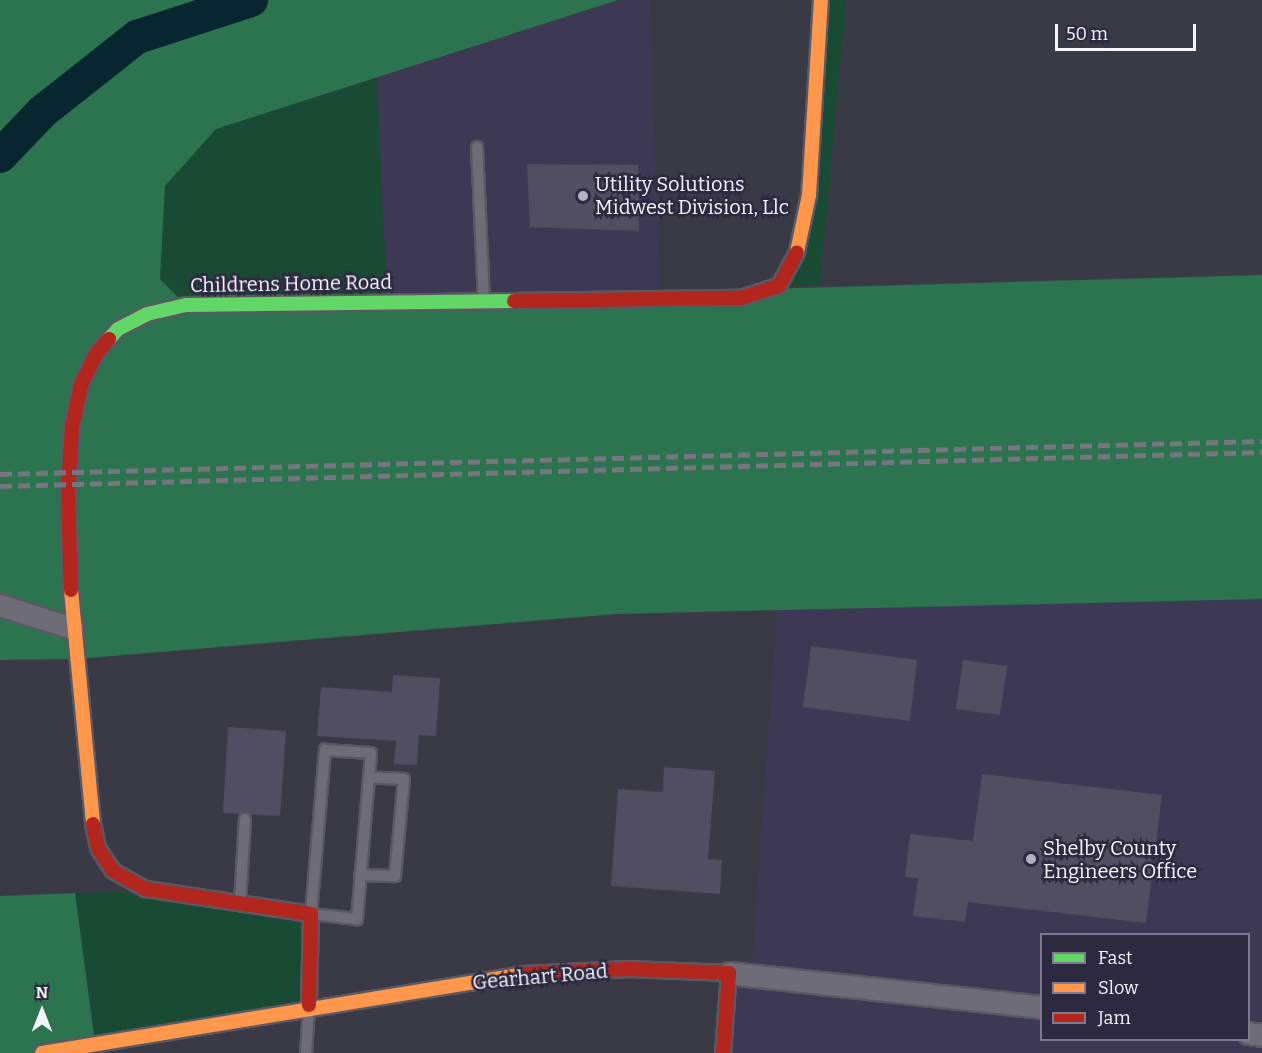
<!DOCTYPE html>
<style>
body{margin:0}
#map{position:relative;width:1262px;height:1053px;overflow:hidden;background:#3a3946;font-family:Bitter,serif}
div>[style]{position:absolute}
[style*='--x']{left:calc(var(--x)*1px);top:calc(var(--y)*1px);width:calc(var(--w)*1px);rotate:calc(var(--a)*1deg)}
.built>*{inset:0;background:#3d3955}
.green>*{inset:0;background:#194b34}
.forest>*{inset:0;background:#2c7350}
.river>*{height:34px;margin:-17px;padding:0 17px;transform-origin:17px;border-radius:17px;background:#07262f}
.building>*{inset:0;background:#524e62}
.roads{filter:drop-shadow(2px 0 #595863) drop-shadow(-2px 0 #595863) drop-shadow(0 2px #595863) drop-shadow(0 -2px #595863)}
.lane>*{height:10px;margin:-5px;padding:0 5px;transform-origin:5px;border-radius:5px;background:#6d6c77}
.street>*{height:21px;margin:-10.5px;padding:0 10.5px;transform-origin:10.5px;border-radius:10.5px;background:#6d6c77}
.fast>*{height:14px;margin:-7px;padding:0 7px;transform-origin:7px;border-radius:7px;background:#63d668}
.slow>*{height:14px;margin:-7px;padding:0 7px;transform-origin:7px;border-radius:7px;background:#ff974d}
.jam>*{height:14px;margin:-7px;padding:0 7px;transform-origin:7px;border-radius:7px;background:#b3261e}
.rail>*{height:4.5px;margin-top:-2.25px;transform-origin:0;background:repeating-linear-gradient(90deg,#76767e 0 12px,transparent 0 18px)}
.dots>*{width:16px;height:16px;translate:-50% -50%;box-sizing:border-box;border:3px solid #2c2940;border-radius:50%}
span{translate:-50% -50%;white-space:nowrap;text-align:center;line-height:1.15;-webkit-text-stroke:5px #2c2940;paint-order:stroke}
.poi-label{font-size:20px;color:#f4f4fd}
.left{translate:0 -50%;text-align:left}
.street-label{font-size:20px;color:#f4f4fd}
.legend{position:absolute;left:1040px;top:933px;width:210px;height:108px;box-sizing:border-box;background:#2c2940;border:2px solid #7c7a8c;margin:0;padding:8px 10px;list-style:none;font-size:18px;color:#f4f4fd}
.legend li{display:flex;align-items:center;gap:12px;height:30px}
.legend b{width:30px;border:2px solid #7c7a8c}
.north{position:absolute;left:12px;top:981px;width:60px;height:60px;-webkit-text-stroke:4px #2c2940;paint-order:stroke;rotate:0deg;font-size:16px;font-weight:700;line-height:24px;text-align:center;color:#f4f4fd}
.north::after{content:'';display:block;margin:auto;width:21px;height:27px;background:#f4f4fd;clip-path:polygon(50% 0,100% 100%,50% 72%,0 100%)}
.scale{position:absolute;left:1055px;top:24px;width:141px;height:27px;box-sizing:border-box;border:3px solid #f4f4fd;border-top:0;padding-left:8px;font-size:18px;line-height:21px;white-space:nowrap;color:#f4f4fd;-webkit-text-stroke:4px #2c2940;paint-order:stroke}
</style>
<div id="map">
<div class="built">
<i style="clip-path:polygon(618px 0,650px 0,660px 299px,387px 302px,377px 78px)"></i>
<i style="clip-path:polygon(evenodd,1262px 599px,1262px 1053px,723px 1053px,729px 973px,751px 975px,777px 610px,1262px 599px,1042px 934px,1248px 934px,1248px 1040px,1042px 1040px,1042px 934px)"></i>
</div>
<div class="green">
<i style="clip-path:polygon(821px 0,846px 0,820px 285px,779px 286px,796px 255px)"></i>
<i style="clip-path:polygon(377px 78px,387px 302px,186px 305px,160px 280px,165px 185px,216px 129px)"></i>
<i style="clip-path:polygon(125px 892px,307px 925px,309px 1005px,95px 1043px,75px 893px)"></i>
</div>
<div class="forest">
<i style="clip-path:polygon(0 0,618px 0,216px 129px,165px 186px,160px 279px,186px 305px,1262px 275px,1262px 599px,616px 614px,75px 659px,0 660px)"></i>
<i style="clip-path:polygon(75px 893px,95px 1043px,42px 1053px,0 1053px,0 896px)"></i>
</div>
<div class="river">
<i style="--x:0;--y:156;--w:61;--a:-46.3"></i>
<i style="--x:42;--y:112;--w:121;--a:-38.3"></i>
<i style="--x:137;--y:37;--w:120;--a:-18"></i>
</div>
<div class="building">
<i style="clip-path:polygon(527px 164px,638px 165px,639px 231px,530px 227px)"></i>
<i style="clip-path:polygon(811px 646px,917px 660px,910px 721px,803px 707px)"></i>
<i style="clip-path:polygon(963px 660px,1007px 666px,1000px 715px,956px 709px)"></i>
<i style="clip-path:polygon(393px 675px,440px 678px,436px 736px,419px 735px,417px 765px,394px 764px,396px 741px,317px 736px,321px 687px,392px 692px)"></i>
<i style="clip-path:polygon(228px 727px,286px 731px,280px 816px,223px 813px)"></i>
<i style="clip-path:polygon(664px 767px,715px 771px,708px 859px,722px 860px,720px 894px,611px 886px,618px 789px,663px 792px)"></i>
<i style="clip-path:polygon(982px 774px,1162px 795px,1146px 923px,968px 902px,965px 922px,913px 916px,918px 878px,905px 877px,910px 834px,973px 841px)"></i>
</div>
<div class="roads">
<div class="lane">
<i style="--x:477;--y:147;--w:154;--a:87.4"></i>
<i style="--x:325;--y:750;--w:46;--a:3.7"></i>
<i style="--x:371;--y:753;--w:167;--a:94.8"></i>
<i style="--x:357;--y:919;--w:46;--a:-173.8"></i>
<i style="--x:311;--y:914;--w:165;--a:-85.1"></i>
<i style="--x:360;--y:875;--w:35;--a:2"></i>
<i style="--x:395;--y:876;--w:97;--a:-84.7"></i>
<i style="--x:404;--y:779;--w:35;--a:-177"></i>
<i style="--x:240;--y:903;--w:84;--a:-86.6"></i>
<i style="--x:306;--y:1053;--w:45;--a:-86.2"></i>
</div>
<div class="street">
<i style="--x:0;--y:605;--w:76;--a:17.7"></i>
<i style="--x:729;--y:973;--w:315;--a:6.2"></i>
<i style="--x:1248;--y:1033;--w:14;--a:8"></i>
</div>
<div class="fast">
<i style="--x:109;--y:339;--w:13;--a:-48"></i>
<i style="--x:118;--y:329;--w:33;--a:-27"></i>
<i style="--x:147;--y:314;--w:40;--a:-13"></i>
<i style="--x:186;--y:305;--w:328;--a:-0.7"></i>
</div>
<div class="slow">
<i style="--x:797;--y:252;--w:58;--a:-78.1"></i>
<i style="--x:809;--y:195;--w:195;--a:-86.5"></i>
<i style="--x:71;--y:590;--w:235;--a:84.6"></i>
<i style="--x:42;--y:1053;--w:488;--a:-9.3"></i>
</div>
<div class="jam">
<i style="--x:514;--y:301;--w:227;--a:-0.8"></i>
<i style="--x:741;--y:298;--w:40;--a:-18"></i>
<i style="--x:779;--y:286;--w:38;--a:-62"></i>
<i style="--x:71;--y:590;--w:98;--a:-91.8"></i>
<i style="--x:68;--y:492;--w:65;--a:-86.5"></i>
<i style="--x:72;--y:427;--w:43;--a:-77.9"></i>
<i style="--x:81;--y:385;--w:34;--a:-64"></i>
<i style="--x:96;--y:354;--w:20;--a:-49"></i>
<i style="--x:93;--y:824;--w:25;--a:78"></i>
<i style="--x:98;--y:848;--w:27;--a:57"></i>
<i style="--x:113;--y:871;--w:38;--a:29"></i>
<i style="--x:146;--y:889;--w:167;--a:8.6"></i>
<i style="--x:311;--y:914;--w:91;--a:91.3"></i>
<i style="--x:524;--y:974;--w:105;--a:-2.7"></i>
<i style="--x:629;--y:969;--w:100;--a:2.3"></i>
<i style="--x:729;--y:973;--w:80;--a:94.3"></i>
</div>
</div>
<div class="rail">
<i style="--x:0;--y:474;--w:1262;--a:-1.5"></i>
<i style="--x:0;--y:486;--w:1262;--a:-1.54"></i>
</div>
<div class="dots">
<i style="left:583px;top:196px;background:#b3b3bd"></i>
<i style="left:1031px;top:859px;background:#b3b3bd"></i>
</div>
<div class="poi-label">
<span class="left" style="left:595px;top:196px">Utility Solutions<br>Midwest Division, Llc</span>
<span class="left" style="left:1043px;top:860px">Shelby County<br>Engineers Office</span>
</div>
<div class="street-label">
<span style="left:291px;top:284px;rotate:-1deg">Childrens Home Road</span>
<span style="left:540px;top:977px;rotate:-5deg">Gearhart Road</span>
</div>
<ul class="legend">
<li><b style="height:8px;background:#63d668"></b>Fast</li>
<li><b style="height:8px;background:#ff974d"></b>Slow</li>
<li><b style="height:8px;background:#b3261e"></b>Jam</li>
</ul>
<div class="north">N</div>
<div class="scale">50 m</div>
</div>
